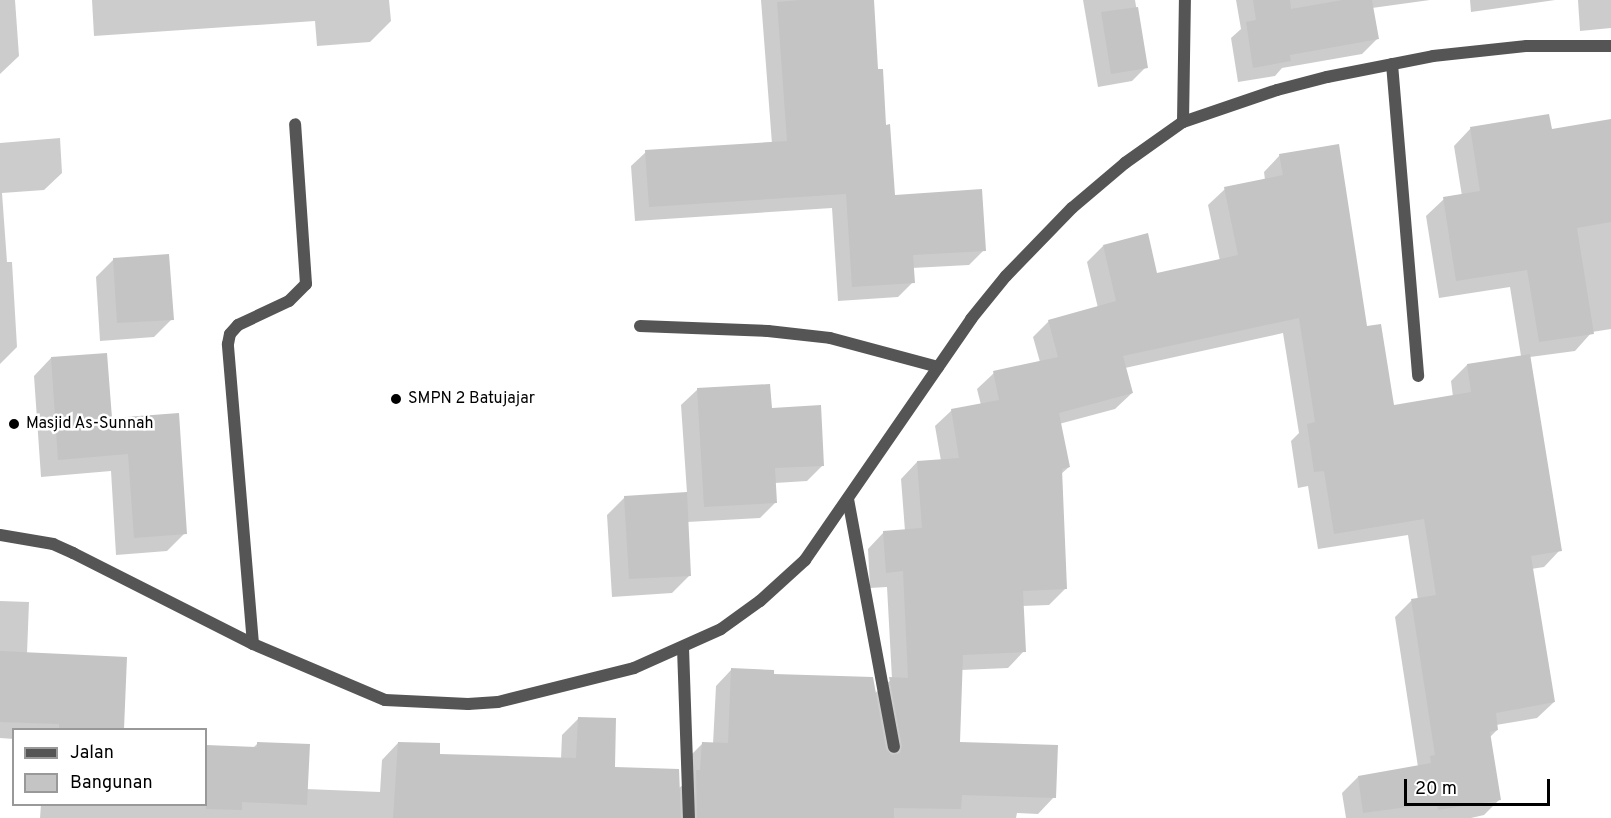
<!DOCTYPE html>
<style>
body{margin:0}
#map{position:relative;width:1611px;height:818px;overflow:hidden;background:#fff;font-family:Overpass,sans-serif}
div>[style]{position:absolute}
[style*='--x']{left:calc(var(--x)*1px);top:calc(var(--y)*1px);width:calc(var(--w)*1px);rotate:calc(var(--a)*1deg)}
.shadow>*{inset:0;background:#0003}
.building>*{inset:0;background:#c4c4c4}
.service>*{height:12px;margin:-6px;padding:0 6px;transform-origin:6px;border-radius:6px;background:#555}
.minor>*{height:12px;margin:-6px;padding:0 6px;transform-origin:6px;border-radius:6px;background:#555}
.dots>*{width:16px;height:16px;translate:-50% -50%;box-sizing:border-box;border:3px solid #fff;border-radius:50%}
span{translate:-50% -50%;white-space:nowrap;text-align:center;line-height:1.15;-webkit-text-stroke:5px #fff;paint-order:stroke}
.poi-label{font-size:16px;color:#000}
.left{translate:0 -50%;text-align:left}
.legend{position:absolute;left:12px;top:728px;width:195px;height:78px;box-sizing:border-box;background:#fff;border:2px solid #999;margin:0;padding:8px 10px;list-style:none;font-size:18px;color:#000}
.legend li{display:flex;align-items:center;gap:12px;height:30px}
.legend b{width:30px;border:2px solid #999}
.scale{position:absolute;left:1404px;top:779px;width:146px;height:27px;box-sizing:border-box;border:3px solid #000;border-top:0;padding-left:8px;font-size:18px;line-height:21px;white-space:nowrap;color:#000;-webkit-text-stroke:4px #fff;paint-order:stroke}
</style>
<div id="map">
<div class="shadow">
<i style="clip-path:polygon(0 0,15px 0,19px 56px,0 74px)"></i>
<i style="clip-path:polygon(92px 0,389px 0,391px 21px,370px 42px,317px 46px,315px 21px,94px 36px)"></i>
<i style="clip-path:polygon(761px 0,873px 0,877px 71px,894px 197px,984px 250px,969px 265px,912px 268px,913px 282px,898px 297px,838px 301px,832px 208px,635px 221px,631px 166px,646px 152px,772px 144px)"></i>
<i style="clip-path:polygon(1083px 0,1135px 0,1146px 67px,1132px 81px,1098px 87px)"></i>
<i style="clip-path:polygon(1236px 0,1430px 0,1372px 8px,1377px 39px,1362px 54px,1282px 68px,1275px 76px,1238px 82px,1231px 38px,1241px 29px)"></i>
<i style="clip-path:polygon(1470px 0,1555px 0,1471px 12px)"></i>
<i style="clip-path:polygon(1578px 0,1611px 0,1611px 28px,1580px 31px)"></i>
<i style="clip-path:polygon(1611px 121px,1611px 329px,1592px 332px,1575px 351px,1530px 357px,1560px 550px,1544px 567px,1531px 569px,1554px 702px,1537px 718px,1496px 725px,1497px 730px,1490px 737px,1500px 799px,1484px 815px,1471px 818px,1346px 818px,1342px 793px,1358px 777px,1418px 767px,1395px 617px,1411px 601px,1418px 600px,1408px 535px,1318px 549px,1308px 486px,1298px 488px,1291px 441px,1299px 433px,1283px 333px,1125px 368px,1132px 393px,1115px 409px,1059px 424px,1069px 467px,1061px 474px,1065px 589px,1049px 605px,1022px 606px,1024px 651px,1008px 668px,961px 670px,958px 743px,1054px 797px,1038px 814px,1017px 813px,1016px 818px,40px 818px,41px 804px,206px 804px,206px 747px,253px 748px,258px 743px,306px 789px,380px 792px,382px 760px,398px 743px,438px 756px,561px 759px,562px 735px,578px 719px,614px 769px,678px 789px,685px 783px,686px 760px,702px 744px,713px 744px,716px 686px,732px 669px,874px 694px,892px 679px,887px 587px,870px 588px,868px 549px,884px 532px,905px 531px,901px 479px,917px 462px,941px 461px,935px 426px,952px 410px,981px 405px,977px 389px,994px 373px,1040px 362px,1033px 337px,1049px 321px,1098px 308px,1087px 262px,1103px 246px,1156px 275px,1220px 261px,1208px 205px,1225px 189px,1265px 180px,1264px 172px,1280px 155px,1366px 328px,1392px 407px,1453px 397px,1451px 381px,1467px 365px,1521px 356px,1510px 287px,1439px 298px,1426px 216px,1444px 199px,1462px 196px,1454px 146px,1471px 128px,1551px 131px)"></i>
<i style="clip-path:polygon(60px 138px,62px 173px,44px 190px,2px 193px,7px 262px,12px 262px,17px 347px,0 364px,0 143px)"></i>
<i style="clip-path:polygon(114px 259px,172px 319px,154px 337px,100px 341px,96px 277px)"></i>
<i style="clip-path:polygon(51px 358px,110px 420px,185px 533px,167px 551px,116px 555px,111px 471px,41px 477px,34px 376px)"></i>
<i style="clip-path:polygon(698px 389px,770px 409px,823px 465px,807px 481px,775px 483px,776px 502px,760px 518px,687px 522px,690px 575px,672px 593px,612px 597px,607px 515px,625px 497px,687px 493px,681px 405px)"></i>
<i style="clip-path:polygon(0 601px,29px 602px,27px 654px,125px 659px,123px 730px,14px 730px,14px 739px,0 738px)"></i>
</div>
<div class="building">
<i style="clip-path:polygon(800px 0,874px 0,878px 69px,883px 69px,886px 125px,890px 124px,895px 195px,982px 189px,986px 251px,913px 255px,915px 283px,852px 287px,846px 194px,649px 207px,645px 150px,787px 141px,777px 2px)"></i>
<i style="clip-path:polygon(1253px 0,1290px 0,1291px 9px,1342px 0,1372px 0,1379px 39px,1290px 55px,1291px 61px,1253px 68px,1246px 22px,1256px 20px)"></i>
<i style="clip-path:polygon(1138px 7px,1148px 68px,1111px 74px,1101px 12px)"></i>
<i style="clip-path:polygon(1549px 114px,1552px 129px,1611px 119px,1611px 222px,1577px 228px,1594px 334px,1539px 342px,1527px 270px,1456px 281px,1443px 197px,1480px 191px,1470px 127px)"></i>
<i style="clip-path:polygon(1339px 144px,1367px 326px,1381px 324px,1394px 405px,1471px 392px,1467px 364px,1530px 354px,1562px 551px,1531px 556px,1555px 702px,1496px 713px,1498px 730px,1490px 732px,1501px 800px,1438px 810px,1437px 803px,1363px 813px,1358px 776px,1431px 763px,1430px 756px,1435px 755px,1411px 599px,1436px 595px,1424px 519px,1334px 534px,1324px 471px,1314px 472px,1307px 424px,1315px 422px,1299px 318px,1123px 356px,1133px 393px,1059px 413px,1070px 467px,1062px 469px,1067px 589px,1023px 591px,1026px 652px,963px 655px,960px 742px,1058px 745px,1056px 798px,962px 795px,961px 809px,894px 808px,894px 818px,697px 818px,696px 770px,700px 770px,702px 742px,728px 743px,731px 668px,774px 670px,774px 674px,873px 677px,886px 749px,892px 755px,900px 753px,902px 746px,889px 677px,908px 678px,903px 571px,886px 573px,883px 531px,922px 528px,917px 461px,959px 458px,951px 409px,999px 400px,993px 371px,1058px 357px,1048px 320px,1116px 301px,1103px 245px,1148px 233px,1157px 273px,1238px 255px,1224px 187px,1283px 175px,1279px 154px)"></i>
<i style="clip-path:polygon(169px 254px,174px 320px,117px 323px,113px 258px)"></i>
<i style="clip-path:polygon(107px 353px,112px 418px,179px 413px,187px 534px,134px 538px,128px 454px,58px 460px,51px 357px)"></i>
<i style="clip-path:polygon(770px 384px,772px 408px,821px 405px,824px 466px,775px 468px,777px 503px,704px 507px,697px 388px)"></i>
<i style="clip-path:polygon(687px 492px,691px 576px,629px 579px,624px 496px)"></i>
<i style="clip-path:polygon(0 651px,127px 657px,124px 729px,59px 729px,59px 724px,0 722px)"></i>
<i style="clip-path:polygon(578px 717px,616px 718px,615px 767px,679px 769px,681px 818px,393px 818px,398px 742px,440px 743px,440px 754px,576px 758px)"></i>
<i style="clip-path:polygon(257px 742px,310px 744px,307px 805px,242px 802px,242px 810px,206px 809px,206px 745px,257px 747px)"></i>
</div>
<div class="service">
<i style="--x:253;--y:644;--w:301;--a:-94.8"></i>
<i style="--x:228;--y:344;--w:10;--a:-79"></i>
<i style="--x:230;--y:334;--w:12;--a:-48"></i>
<i style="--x:238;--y:325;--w:56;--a:-25.2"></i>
<i style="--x:289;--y:301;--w:24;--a:-45"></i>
<i style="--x:306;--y:284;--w:160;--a:-93.9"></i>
</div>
<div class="minor">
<i style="--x:1392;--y:64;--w:313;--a:85.2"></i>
<i style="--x:1183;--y:122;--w:122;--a:-89.1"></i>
<i style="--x:640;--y:326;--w:128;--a:2.2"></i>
<i style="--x:768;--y:331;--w:62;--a:6.4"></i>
<i style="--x:830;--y:338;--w:112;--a:15"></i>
<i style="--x:848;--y:499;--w:252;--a:79.5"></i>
<i style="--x:0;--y:535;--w:54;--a:9.6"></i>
<i style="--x:53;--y:544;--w:22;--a:24"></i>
<i style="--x:73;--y:553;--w:202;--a:26.8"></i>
<i style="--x:253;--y:644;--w:143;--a:23"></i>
<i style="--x:385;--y:700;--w:83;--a:2.8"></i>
<i style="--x:468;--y:704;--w:30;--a:-4"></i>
<i style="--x:498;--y:702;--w:140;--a:-14"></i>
<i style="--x:634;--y:668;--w:95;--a:-24.1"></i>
<i style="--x:721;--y:629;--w:48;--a:-35.7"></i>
<i style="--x:760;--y:601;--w:61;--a:-42.3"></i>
<i style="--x:805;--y:560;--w:293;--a:-55.4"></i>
<i style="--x:971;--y:319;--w:55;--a:-50.9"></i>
<i style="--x:1006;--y:276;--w:95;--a:-45.9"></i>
<i style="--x:1072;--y:208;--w:70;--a:-40.3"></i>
<i style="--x:1125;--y:163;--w:71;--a:-35.3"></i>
<i style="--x:1183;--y:122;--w:99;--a:-18.8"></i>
<i style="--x:1277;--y:90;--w:52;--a:-14.6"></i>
<i style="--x:1327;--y:77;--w:108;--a:-11.2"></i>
<i style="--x:1433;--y:56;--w:95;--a:-6.1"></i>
<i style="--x:1527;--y:46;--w:84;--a:0"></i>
<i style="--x:683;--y:648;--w:170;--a:88"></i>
</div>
<div class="dots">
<i style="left:396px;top:399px;background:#000"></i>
<i style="left:14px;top:424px;background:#000"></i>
</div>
<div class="poi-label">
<span class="left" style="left:408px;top:399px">SMPN 2 Batujajar</span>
<span class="left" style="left:26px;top:424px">Masjid As-Sunnah</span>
</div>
<ul class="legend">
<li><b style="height:8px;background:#555"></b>Jalan</li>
<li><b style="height:16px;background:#c4c4c4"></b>Bangunan</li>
</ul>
<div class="scale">20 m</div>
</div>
